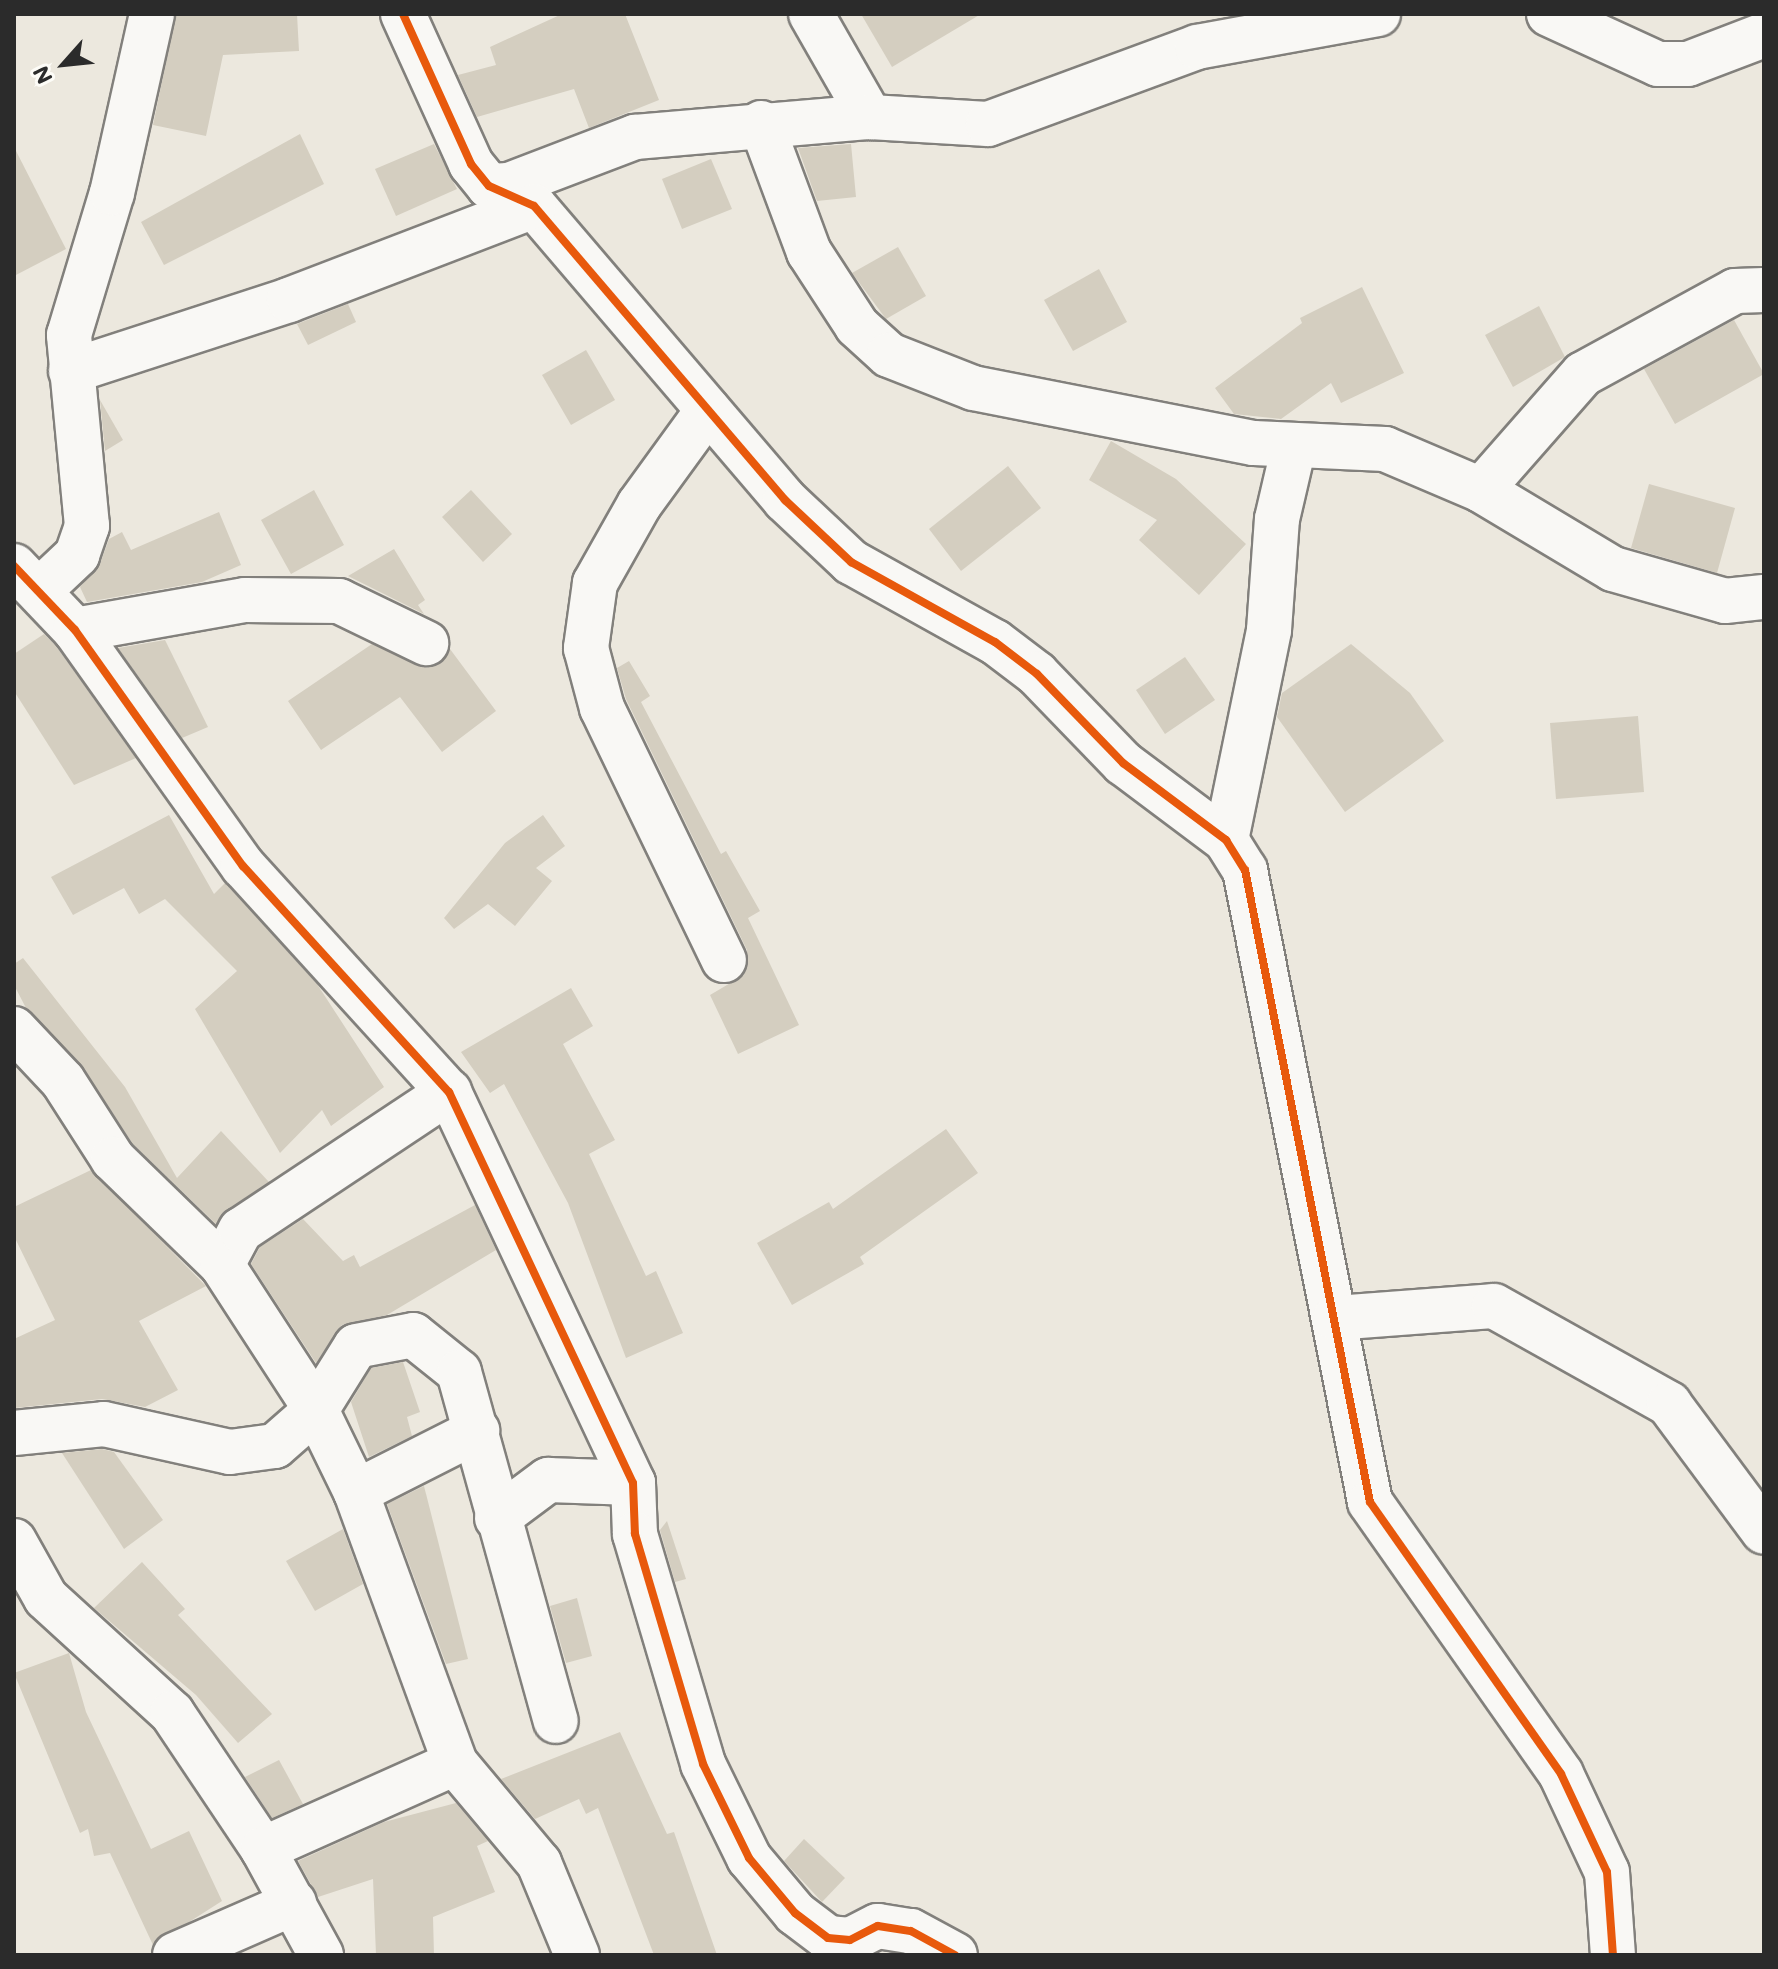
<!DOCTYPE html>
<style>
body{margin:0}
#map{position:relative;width:1778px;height:1969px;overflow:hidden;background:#ece8de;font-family:Mali,sans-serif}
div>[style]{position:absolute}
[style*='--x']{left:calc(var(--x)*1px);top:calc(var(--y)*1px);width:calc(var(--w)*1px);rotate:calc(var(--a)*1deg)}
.building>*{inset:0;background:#d4cec0}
.roads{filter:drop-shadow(2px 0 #82807c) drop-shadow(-2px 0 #82807c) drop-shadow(0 2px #82807c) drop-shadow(0 -2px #82807c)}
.minor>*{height:44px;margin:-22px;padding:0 22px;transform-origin:22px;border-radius:22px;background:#f9f8f5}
.cycleway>*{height:8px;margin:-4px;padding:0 4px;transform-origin:4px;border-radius:4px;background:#e8590c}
span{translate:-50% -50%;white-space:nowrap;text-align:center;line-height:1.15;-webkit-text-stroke:7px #fdfcf7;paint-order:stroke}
.frame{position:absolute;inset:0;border:16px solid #2b2b2b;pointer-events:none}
.north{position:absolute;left:24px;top:24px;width:80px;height:80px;-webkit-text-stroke:6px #fdfcf7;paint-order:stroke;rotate:243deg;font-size:22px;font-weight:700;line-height:32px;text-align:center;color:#2b2b2b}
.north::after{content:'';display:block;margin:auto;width:28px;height:36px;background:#2b2b2b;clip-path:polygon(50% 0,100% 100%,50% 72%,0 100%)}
</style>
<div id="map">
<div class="building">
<i style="clip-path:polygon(176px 14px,297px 14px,299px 51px,223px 55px,206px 136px,153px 125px)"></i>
<i style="clip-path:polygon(562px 14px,625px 14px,659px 100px,589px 128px,574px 89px,477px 117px,458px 75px,496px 65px,490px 47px)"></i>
<i style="clip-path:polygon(861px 14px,981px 14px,892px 67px)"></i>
<i style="clip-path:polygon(300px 134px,324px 184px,164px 265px,141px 222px)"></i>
<i style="clip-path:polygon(434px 144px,457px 189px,396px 216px,375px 169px)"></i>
<i style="clip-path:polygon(851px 144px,856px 197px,817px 201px,798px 148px)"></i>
<i style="clip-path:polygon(14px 147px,66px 249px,14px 276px)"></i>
<i style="clip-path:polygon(711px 159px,732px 209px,682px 229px,662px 179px)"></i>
<i style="clip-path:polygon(898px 247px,926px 296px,886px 319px,852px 273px)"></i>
<i style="clip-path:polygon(1099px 269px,1127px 322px,1073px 351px,1044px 300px)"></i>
<i style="clip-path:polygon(1362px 287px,1404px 373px,1341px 403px,1331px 383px,1281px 419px,1234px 414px,1215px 388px,1302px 323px,1300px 318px)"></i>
<i style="clip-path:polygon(348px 304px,356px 322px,308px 345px,297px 324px)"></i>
<i style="clip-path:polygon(1539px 306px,1565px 357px,1513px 387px,1485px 335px)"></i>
<i style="clip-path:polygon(1734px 320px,1764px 374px,1675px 424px,1644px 369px)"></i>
<i style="clip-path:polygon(586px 350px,615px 400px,571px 425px,542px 375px)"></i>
<i style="clip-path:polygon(100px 400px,123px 440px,105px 451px)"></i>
<i style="clip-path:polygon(1111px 441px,1176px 479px,1246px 544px,1199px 595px,1139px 540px,1157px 520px,1089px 480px)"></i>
<i style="clip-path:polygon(1008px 466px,1041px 508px,961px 571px,929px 529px)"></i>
<i style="clip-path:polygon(1649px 484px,1735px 508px,1717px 573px,1631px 548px)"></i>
<i style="clip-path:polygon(314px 490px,344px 545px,291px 574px,261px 520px)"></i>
<i style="clip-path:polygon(471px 490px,512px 534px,483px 562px,442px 517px)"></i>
<i style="clip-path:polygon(219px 512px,241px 565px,202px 582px,87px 602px,80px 587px,100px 564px,109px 539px,122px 532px,131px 550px)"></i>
<i style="clip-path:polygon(394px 549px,425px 600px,418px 605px,424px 614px,348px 576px)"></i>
<i style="clip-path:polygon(44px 634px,56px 646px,136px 758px,74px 785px,14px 691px,14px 654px)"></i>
<i style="clip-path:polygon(165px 640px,208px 727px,182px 738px,118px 648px)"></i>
<i style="clip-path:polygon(372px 644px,427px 668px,450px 649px,496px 711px,442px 752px,400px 697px,321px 750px,288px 701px)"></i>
<i style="clip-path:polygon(1351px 644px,1410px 693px,1444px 741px,1345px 812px,1277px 717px,1282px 693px)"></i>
<i style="clip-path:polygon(1185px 657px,1215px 700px,1165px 734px,1136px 690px)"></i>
<i style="clip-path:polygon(629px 661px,650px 696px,641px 702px,721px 854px,726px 851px,760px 911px,748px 918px,799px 1025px,738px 1054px,710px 995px,744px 975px,747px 950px,626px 699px,617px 668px)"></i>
<i style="clip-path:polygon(1638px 716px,1644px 792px,1556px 799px,1550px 723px)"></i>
<i style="clip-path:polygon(169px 815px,214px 894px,225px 883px,317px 984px,384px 1087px,331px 1126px,322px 1110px,280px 1153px,195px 1009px,237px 971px,165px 899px,139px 914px,124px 888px,73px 915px,51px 877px)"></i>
<i style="clip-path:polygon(543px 815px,565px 846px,536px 868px,552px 881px,515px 926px,488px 904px,454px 929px,444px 918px,505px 843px)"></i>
<i style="clip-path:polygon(23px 958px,125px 1087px,177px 1178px,221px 1131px,269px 1182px,216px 1224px,132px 1143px,81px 1064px,26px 1008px,14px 985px,14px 964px)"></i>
<i style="clip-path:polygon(571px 988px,593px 1026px,563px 1044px,615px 1140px,589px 1154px,646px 1276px,656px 1271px,683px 1333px,626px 1358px,568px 1203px,504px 1084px,490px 1093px,461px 1052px)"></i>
<i style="clip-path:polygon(946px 1129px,978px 1173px,860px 1257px,864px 1264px,792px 1305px,757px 1243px,829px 1202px,833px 1209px)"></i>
<i style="clip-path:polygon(91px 1170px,206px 1286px,139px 1321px,178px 1390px,145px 1407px,102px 1399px,14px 1408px,14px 1339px,55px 1320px,14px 1236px,14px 1207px)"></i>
<i style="clip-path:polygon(475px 1205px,496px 1250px,387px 1315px,342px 1325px,316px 1363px,251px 1264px,260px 1247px,303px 1219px,343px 1261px,354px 1255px,360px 1267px)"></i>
<i style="clip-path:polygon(403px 1362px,420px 1412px,407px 1417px,412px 1436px,369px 1457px,351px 1402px,371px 1368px)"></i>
<i style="clip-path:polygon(102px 1449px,114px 1452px,163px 1520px,124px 1549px,62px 1453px)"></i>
<i style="clip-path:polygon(424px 1486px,468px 1659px,446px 1664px,387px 1504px)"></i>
<i style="clip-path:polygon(667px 1521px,686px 1579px,675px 1582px,660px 1530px)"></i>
<i style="clip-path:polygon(343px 1529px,363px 1584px,315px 1611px,286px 1561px)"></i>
<i style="clip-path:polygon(142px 1562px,185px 1609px,178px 1615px,272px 1714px,238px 1743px,196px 1695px,94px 1608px)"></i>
<i style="clip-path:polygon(577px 1598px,592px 1656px,566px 1663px,550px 1606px)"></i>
<i style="clip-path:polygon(69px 1653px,86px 1712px,151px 1849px,189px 1831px,222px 1901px,153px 1945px,110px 1853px,94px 1856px,88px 1829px,80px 1833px,14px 1673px)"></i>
<i style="clip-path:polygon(620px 1732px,667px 1834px,674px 1832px,717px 1955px,654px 1955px,598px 1808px,586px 1814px,579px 1799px,535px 1819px,501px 1779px)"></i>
<i style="clip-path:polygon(279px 1760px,303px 1804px,272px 1818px,245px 1777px)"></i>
<i style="clip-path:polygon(456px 1803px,488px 1841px,477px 1846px,495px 1892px,433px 1917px,434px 1955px,376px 1955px,373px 1879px,318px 1897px,298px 1861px,384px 1822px)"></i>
<i style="clip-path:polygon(804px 1839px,845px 1878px,822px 1902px,784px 1861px)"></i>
</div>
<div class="roads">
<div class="minor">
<i style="--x:403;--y:14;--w:165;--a:65.6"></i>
<i style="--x:471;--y:164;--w:28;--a:51"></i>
<i style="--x:489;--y:186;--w:49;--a:24"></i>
<i style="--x:534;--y:206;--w:387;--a:49.5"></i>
<i style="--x:785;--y:500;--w:91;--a:43.2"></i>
<i style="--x:851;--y:562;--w:165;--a:29.1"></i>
<i style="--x:995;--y:642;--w:53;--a:37.3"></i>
<i style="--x:1037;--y:674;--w:124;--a:46"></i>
<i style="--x:1123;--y:763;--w:129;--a:36.8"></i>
<i style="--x:1226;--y:840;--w:36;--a:58"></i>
<i style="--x:1245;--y:870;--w:644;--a:78.81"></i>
<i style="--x:1370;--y:1502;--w:332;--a:54.9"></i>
<i style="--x:1561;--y:1774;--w:108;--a:64.9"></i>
<i style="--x:1607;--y:1872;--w:83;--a:85.9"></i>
<i style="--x:811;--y:14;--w:119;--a:60.2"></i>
<i style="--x:1549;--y:14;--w:120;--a:24.6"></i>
<i style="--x:1658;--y:64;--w:30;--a:0"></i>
<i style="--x:1688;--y:64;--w:81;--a:-20.9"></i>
<i style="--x:761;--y:123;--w:138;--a:69.6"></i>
<i style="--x:809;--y:252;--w:88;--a:57"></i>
<i style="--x:857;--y:326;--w:43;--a:42.2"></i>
<i style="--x:889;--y:355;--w:90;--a:21.4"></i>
<i style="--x:973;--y:388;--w:286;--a:11.1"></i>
<i style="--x:1254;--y:443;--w:131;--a:2.6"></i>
<i style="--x:1385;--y:449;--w:104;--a:23.1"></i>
<i style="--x:1481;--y:490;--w:154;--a:30.9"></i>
<i style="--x:1613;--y:569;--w:116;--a:15.9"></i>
<i style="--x:1725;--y:601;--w:39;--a:-6"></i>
<i style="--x:489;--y:186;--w:20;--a:-3"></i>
<i style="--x:509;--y:185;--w:135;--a:-20.9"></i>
<i style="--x:635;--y:137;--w:236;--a:-4.9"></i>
<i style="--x:870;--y:117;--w:118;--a:3.4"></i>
<i style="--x:988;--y:124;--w:223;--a:-20.2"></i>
<i style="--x:1197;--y:47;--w:184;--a:-10.3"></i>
<i style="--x:71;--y:371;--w:229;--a:-18"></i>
<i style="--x:289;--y:300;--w:262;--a:-21"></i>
<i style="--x:708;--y:410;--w:117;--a:126"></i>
<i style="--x:639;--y:505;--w:90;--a:119.4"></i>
<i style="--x:595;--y:583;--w:66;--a:97.9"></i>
<i style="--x:586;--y:648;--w:62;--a:75.1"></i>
<i style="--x:602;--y:708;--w:280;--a:64.2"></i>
<i style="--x:1481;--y:490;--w:154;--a:-48.7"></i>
<i style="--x:1583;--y:374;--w:173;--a:-28.6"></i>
<i style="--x:1735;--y:291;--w:29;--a:-2"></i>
<i style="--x:14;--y:566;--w:88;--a:46.4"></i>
<i style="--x:75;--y:630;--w:290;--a:54.6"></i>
<i style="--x:243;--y:866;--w:306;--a:47.7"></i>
<i style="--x:449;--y:1092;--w:432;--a:64.8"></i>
<i style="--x:633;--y:1483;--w:51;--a:87.8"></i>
<i style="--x:635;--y:1534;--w:240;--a:73.5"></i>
<i style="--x:703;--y:1764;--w:105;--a:63.9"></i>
<i style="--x:749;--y:1858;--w:72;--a:50.1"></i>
<i style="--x:795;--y:1913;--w:41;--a:37.1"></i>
<i style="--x:828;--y:1938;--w:22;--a:5"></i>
<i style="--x:850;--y:1940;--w:31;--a:-27"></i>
<i style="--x:878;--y:1926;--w:33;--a:9"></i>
<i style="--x:911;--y:1931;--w:50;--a:28.6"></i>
<i style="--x:41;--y:589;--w:50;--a:-43.4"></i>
<i style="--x:77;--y:555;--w:31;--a:-71"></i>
<i style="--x:87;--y:526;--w:192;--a:-95.4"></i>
<i style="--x:69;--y:335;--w:148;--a:-73.2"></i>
<i style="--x:112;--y:193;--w:183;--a:-77.4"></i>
<i style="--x:75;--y:630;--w:173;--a:-10"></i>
<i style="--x:245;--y:600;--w:94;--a:0.6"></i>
<i style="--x:339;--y:601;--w:97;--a:25.8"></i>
<i style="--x:1226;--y:840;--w:214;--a:-78.4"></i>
<i style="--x:1269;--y:630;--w:111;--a:-85.9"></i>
<i style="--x:1277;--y:519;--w:75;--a:-76.9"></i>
<i style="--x:14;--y:1029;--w:71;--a:46.7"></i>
<i style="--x:63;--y:1081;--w:93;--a:57.3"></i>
<i style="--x:113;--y:1159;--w:152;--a:44.2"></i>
<i style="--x:222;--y:1265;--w:173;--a:57"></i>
<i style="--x:316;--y:1410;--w:91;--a:64"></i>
<i style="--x:356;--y:1492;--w:289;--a:69.9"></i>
<i style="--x:455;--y:1763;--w:131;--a:50"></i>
<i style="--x:539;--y:1863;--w:100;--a:67.6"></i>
<i style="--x:222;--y:1265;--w:40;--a:-62"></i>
<i style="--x:241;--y:1230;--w:250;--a:-33.6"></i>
<i style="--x:1335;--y:1318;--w:159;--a:-4.3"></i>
<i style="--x:1494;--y:1306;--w:201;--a:29.2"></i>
<i style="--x:1669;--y:1404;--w:159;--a:53.4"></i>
<i style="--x:14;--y:1433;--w:90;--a:-5.7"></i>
<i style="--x:104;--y:1424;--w:129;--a:12.5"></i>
<i style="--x:230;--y:1452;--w:45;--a:-7.6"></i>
<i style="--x:275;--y:1446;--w:55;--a:-41.3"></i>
<i style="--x:316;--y:1410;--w:75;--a:-58"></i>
<i style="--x:356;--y:1346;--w:58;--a:-10.9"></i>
<i style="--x:413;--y:1335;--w:59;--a:38.8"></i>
<i style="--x:459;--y:1372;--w:362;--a:74.5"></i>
<i style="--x:356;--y:1492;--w:136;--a:-26.8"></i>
<i style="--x:497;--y:1518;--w:64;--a:-36.7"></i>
<i style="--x:548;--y:1480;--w:85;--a:2"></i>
<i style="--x:14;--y:1541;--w:65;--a:60.7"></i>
<i style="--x:46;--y:1598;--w:171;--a:42.4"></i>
<i style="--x:172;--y:1713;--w:164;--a:56.2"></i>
<i style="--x:263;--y:1849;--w:121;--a:61.3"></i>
<i style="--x:263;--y:1849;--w:210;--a:-24.1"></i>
<i style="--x:175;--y:1955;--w:130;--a:-23.6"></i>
</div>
</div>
<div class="cycleway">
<i style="--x:403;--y:14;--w:165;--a:65.6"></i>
<i style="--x:471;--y:164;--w:28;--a:51"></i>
<i style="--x:489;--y:186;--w:49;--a:24"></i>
<i style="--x:534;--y:206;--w:387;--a:49.5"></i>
<i style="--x:785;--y:500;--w:91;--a:43.2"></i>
<i style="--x:851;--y:562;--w:165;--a:29.1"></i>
<i style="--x:995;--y:642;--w:53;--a:37.3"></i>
<i style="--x:1037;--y:674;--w:124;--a:46"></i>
<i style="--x:1123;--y:763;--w:129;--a:36.8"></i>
<i style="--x:1226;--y:840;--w:36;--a:58"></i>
<i style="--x:1245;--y:870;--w:644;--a:78.81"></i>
<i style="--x:1370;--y:1502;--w:332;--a:54.9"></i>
<i style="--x:1561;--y:1774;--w:108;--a:64.9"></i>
<i style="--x:1607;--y:1872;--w:83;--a:85.9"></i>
<i style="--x:14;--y:566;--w:88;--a:46.4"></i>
<i style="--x:75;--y:630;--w:290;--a:54.6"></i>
<i style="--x:243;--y:866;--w:306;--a:47.7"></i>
<i style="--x:449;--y:1092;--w:432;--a:64.8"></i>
<i style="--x:633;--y:1483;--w:51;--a:87.8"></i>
<i style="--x:635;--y:1534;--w:240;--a:73.5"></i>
<i style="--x:703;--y:1764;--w:105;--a:63.9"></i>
<i style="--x:749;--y:1858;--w:72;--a:50.1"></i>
<i style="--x:795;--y:1913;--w:41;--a:37.1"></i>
<i style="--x:828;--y:1938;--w:22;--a:5"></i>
<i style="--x:850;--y:1940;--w:31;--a:-27"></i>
<i style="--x:878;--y:1926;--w:33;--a:9"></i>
<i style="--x:911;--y:1931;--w:50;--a:28.6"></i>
</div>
<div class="frame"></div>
<div class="north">N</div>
</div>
